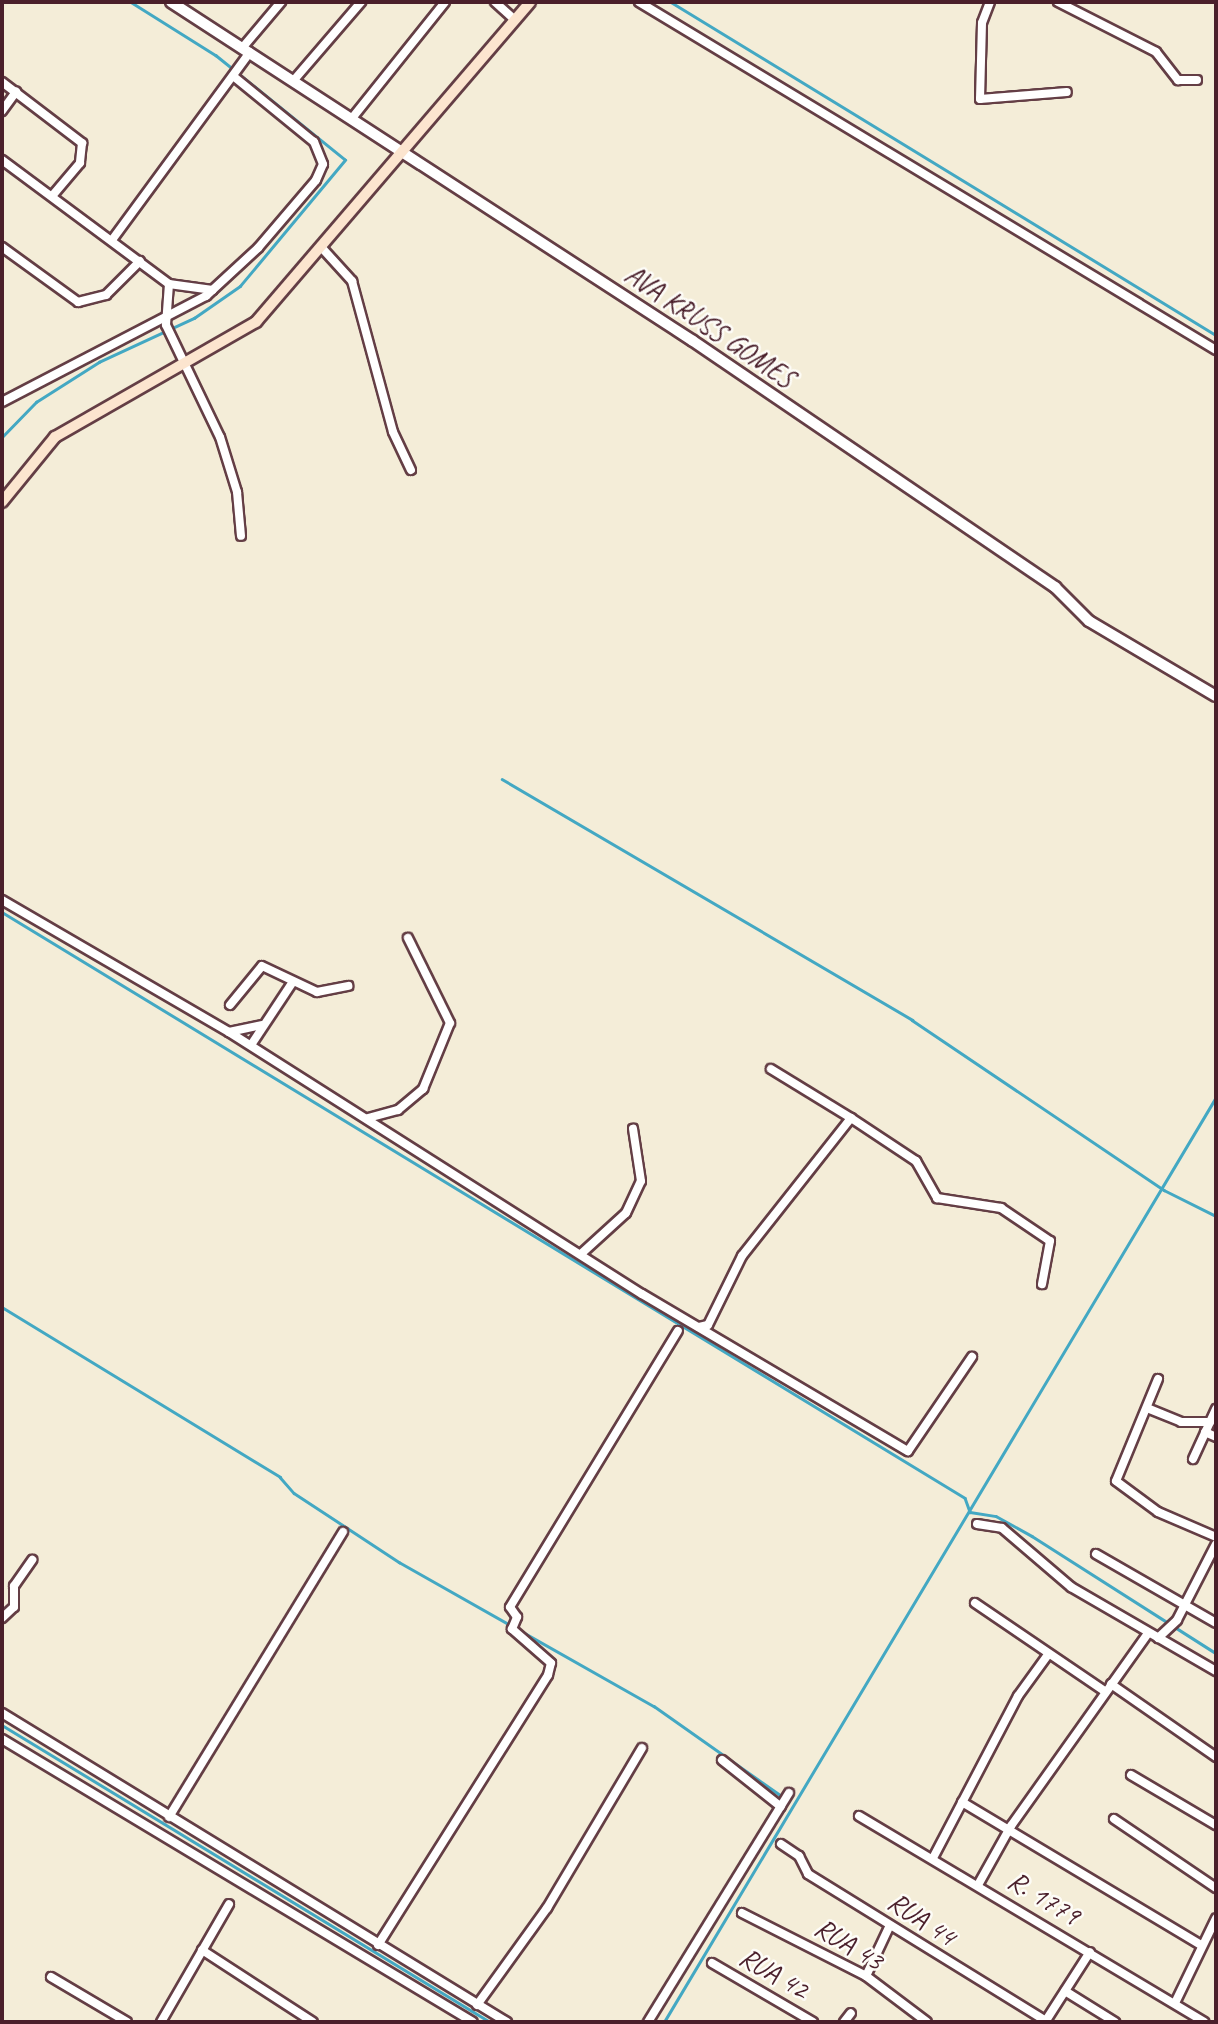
<!DOCTYPE html>
<style>
body{margin:0}
#map{position:relative;width:1218px;height:2024px;overflow:hidden;background:#f4edd8;font-family:Caveat,sans-serif}
div>[style]{position:absolute}
[style*='--x']{left:calc(var(--x)*1px);top:calc(var(--y)*1px);width:calc(var(--w)*1px);rotate:calc(var(--a)*1deg)}
.stream>*{height:2.5px;margin:-1.25px;padding:0 1.25px;transform-origin:1.25px;border-radius:1.25px;background:#43a8c3}
.roads{filter:drop-shadow(2px 0 #643e45) drop-shadow(-2px 0 #643e45) drop-shadow(0 2px #643e45) drop-shadow(0 -2px #643e45)}
.minor>*{height:8px;margin:-4px;padding:0 4px;transform-origin:4px;border-radius:4px;background:#fff}
.tertiary>*{height:10px;margin:-5px;padding:0 5px;transform-origin:5px;border-radius:5px;background:#fff}
.secondary>*{height:10px;margin:-5px;padding:0 5px;transform-origin:5px;border-radius:5px;background:#fce5cf}
span{translate:-50% -50%;white-space:nowrap;text-align:center;line-height:1.15;-webkit-text-stroke:5px #fdfcf7;paint-order:stroke}
.street-label{font-size:28px;color:#4a1f2b}
.frame{position:absolute;inset:0;border:4px solid #4a1f2b;pointer-events:none}
</style>
<div id="map">
<div class="stream">
<i style="--x:671;--y:2;--w:639;--a:31.43"></i>
<i style="--x:2;--y:437;--w:49;--a:-45.8"></i>
<i style="--x:36;--y:402;--w:75;--a:-32.4"></i>
<i style="--x:99;--y:362;--w:105;--a:-24.9"></i>
<i style="--x:194;--y:318;--w:56;--a:-34.8"></i>
<i style="--x:240;--y:286;--w:164;--a:-50.2"></i>
<i style="--x:345;--y:160;--w:166;--a:-141.1"></i>
<i style="--x:216;--y:56;--w:102;--a:-147.9"></i>
<i style="--x:502;--y:779;--w:476;--a:30.4"></i>
<i style="--x:912;--y:1020;--w:304;--a:34"></i>
<i style="--x:1164;--y:1190;--w:58;--a:26.6"></i>
<i style="--x:2;--y:912;--w:1127;--a:31.32"></i>
<i style="--x:965;--y:1498;--w:15;--a:70"></i>
<i style="--x:970;--y:1512;--w:26;--a:9"></i>
<i style="--x:996;--y:1516;--w:41;--a:29.1"></i>
<i style="--x:1032;--y:1536;--w:218;--a:32.5"></i>
<i style="--x:2;--y:1307;--w:326;--a:31.4"></i>
<i style="--x:280;--y:1477;--w:21;--a:49"></i>
<i style="--x:294;--y:1493;--w:126;--a:33.3"></i>
<i style="--x:399;--y:1562;--w:293;--a:29.5"></i>
<i style="--x:654;--y:1706;--w:158;--a:35.2"></i>
<i style="--x:2;--y:1725;--w:571;--a:31.32"></i>
<i style="--x:664;--y:2022;--w:1077;--a:-59.17"></i>
</div>
<div class="roads">
<div class="minor">
<i style="--x:495;--y:2;--w:27;--a:42"></i>
<i style="--x:639;--y:2;--w:674;--a:31.1"></i>
<i style="--x:990;--y:2;--w:22;--a:111"></i>
<i style="--x:982;--y:23;--w:76;--a:91.5"></i>
<i style="--x:980;--y:99;--w:87;--a:-4.6"></i>
<i style="--x:1058;--y:2;--w:110;--a:27"></i>
<i style="--x:1156;--y:52;--w:36;--a:52"></i>
<i style="--x:1178;--y:80;--w:19;--a:0"></i>
<i style="--x:243;--y:47;--w:59;--a:-49.8"></i>
<i style="--x:294;--y:80;--w:103;--a:-49.3"></i>
<i style="--x:2;--y:82;--w:101;--a:37.3"></i>
<i style="--x:82;--y:143;--w:20;--a:96"></i>
<i style="--x:80;--y:163;--w:43;--a:130.3"></i>
<i style="--x:2;--y:111;--w:24;--a:-54"></i>
<i style="--x:353;--y:117;--w:147;--a:-51.3"></i>
<i style="--x:2;--y:160;--w:208;--a:36.6"></i>
<i style="--x:169;--y:284;--w:41;--a:94.2"></i>
<i style="--x:166;--y:325;--w:124;--a:64.3"></i>
<i style="--x:220;--y:437;--w:58;--a:72.8"></i>
<i style="--x:237;--y:492;--w:44;--a:84.8"></i>
<i style="--x:112;--y:240;--w:233;--a:-53.7"></i>
<i style="--x:2;--y:247;--w:94;--a:35.9"></i>
<i style="--x:78;--y:302;--w:29;--a:-14"></i>
<i style="--x:106;--y:295;--w:48;--a:-45"></i>
<i style="--x:322;--y:248;--w:45;--a:47.7"></i>
<i style="--x:352;--y:281;--w:156;--a:74.8"></i>
<i style="--x:393;--y:432;--w:42;--a:64.7"></i>
<i style="--x:169;--y:284;--w:44;--a:7.8"></i>
<i style="--x:2;--y:402;--w:230;--a:-27.5"></i>
<i style="--x:206;--y:296;--w:71;--a:-42.7"></i>
<i style="--x:258;--y:248;--w:89;--a:-49.5"></i>
<i style="--x:316;--y:180;--w:17;--a:-66"></i>
<i style="--x:323;--y:164;--w:24;--a:-112"></i>
<i style="--x:314;--y:142;--w:104;--a:-140.8"></i>
<i style="--x:2;--y:900;--w:263;--a:30.2"></i>
<i style="--x:229;--y:1032;--w:489;--a:32.4"></i>
<i style="--x:642;--y:1294;--w:309;--a:30.6"></i>
<i style="--x:908;--y:1451;--w:114;--a:-55.8"></i>
<i style="--x:230;--y:1005;--w:50;--a:-50.6"></i>
<i style="--x:262;--y:966;--w:61;--a:25.3"></i>
<i style="--x:317;--y:992;--w:32;--a:-11"></i>
<i style="--x:229;--y:1032;--w:33;--a:-12"></i>
<i style="--x:251;--y:1045;--w:74;--a:-56.5"></i>
<i style="--x:368;--y:1118;--w:31;--a:-15"></i>
<i style="--x:398;--y:1110;--w:33;--a:-40"></i>
<i style="--x:423;--y:1089;--w:71;--a:-67.8"></i>
<i style="--x:450;--y:1023;--w:95;--a:-116.3"></i>
<i style="--x:851;--y:1118;--w:78;--a:33.5"></i>
<i style="--x:916;--y:1161;--w:43;--a:60.4"></i>
<i style="--x:937;--y:1198;--w:65;--a:8.9"></i>
<i style="--x:1001;--y:1208;--w:59;--a:34"></i>
<i style="--x:1050;--y:1241;--w:44;--a:100.5"></i>
<i style="--x:582;--y:1253;--w:59;--a:-42.3"></i>
<i style="--x:626;--y:1213;--w:35;--a:-65"></i>
<i style="--x:641;--y:1181;--w:53;--a:-98.7"></i>
<i style="--x:699;--y:1327;--w:9;--a:-13"></i>
<i style="--x:708;--y:1325;--w:77;--a:-63.8"></i>
<i style="--x:742;--y:1256;--w:176;--a:-51.7"></i>
<i style="--x:851;--y:1118;--w:94;--a:-148.5"></i>
<i style="--x:1158;--y:1379;--w:110;--a:112.4"></i>
<i style="--x:1116;--y:1481;--w:52;--a:36.4"></i>
<i style="--x:1158;--y:1512;--w:63;--a:23.3"></i>
<i style="--x:1147;--y:1408;--w:37;--a:22"></i>
<i style="--x:1181;--y:1422;--w:29;--a:0"></i>
<i style="--x:1205;--y:1432;--w:12;--a:24"></i>
<i style="--x:1193;--y:1459;--w:55;--a:-65.3"></i>
<i style="--x:977;--y:1524;--w:25;--a:9"></i>
<i style="--x:1002;--y:1528;--w:91;--a:40.5"></i>
<i style="--x:1071;--y:1587;--w:168;--a:30.1"></i>
<i style="--x:1096;--y:1554;--w:138;--a:29.9"></i>
<i style="--x:975;--y:1603;--w:155;--a:34.2"></i>
<i style="--x:2;--y:1618;--w:16;--a:-43"></i>
<i style="--x:14;--y:1607;--w:21;--a:-90"></i>
<i style="--x:14;--y:1586;--w:32;--a:-55"></i>
<i style="--x:1158;--y:1638;--w:26;--a:-43"></i>
<i style="--x:1177;--y:1620;--w:85;--a:-62.8"></i>
<i style="--x:1111;--y:1684;--w:128;--a:34.8"></i>
<i style="--x:2;--y:1713;--w:592;--a:31.46"></i>
<i style="--x:2;--y:1739;--w:549;--a:31"></i>
<i style="--x:722;--y:1760;--w:75;--a:38.5"></i>
<i style="--x:1131;--y:1775;--w:99;--a:30.5"></i>
<i style="--x:962;--y:1802;--w:279;--a:30.9"></i>
<i style="--x:859;--y:1816;--w:402;--a:30.8"></i>
<i style="--x:169;--y:1817;--w:334;--a:-58.6"></i>
<i style="--x:1114;--y:1819;--w:123;--a:34.1"></i>
<i style="--x:781;--y:1844;--w:22;--a:34"></i>
<i style="--x:799;--y:1856;--w:20;--a:63"></i>
<i style="--x:808;--y:1874;--w:282;--a:31.7"></i>
<i style="--x:933;--y:1858;--w:183;--a:-62.3"></i>
<i style="--x:1018;--y:1696;--w:49;--a:-54.1"></i>
<i style="--x:978;--y:1885;--w:68;--a:-60.8"></i>
<i style="--x:1011;--y:1826;--w:237;--a:-54.6"></i>
<i style="--x:742;--y:1913;--w:139;--a:26.9"></i>
<i style="--x:866;--y:1976;--w:76;--a:37"></i>
<i style="--x:378;--y:1945;--w:319;--a:-57.8"></i>
<i style="--x:548;--y:1675;--w:12;--a:-76"></i>
<i style="--x:551;--y:1663;--w:52;--a:-138.9"></i>
<i style="--x:512;--y:1629;--w:13;--a:-67"></i>
<i style="--x:517;--y:1617;--w:12;--a:-125"></i>
<i style="--x:510;--y:1607;--w:323;--a:-58.7"></i>
<i style="--x:202;--y:1950;--w:132;--a:33"></i>
<i style="--x:712;--y:1963;--w:117;--a:30.3"></i>
<i style="--x:866;--y:1976;--w:56;--a:-64.8"></i>
<i style="--x:51;--y:1977;--w:88;--a:30.6"></i>
<i style="--x:1065;--y:1991;--w:59;--a:31.8"></i>
<i style="--x:1175;--y:2003;--w:94;--a:-64.2"></i>
<i style="--x:477;--y:2005;--w:120;--a:-54.2"></i>
<i style="--x:547;--y:1908;--w:186;--a:-59.3"></i>
<i style="--x:161;--y:2022;--w:136;--a:-60"></i>
<i style="--x:648;--y:2022;--w:269;--a:-58.4"></i>
<i style="--x:844;--y:2022;--w:11;--a:-52"></i>
<i style="--x:1045;--y:2022;--w:83;--a:-57.3"></i>
</div>
<div class="tertiary">
<i style="--x:171;--y:2;--w:622;--a:33"></i>
<i style="--x:693;--y:341;--w:438;--a:34.2"></i>
<i style="--x:1055;--y:587;--w:48;--a:45"></i>
<i style="--x:1089;--y:621;--w:147;--a:30.6"></i>
</div>
<div class="secondary">
<i style="--x:2;--y:502;--w:84;--a:-50.8"></i>
<i style="--x:55;--y:437;--w:232;--a:-29.8"></i>
<i style="--x:256;--y:322;--w:421;--a:-49.4"></i>
</div>
</div>
<div class="street-label">
<span style="left:710px;top:326px;rotate:34deg">AVA KRUSS GOMES</span>
<span style="left:1044px;top:1898px;rotate:31deg">R. 1779</span>
<span style="left:922px;top:1919px;rotate:33deg">RUA 44</span>
<span style="left:849px;top:1944px;rotate:31deg">RUA 43</span>
<span style="left:774px;top:1973px;rotate:30deg">RUA 42</span>
</div>
<div class="frame"></div>
</div>
